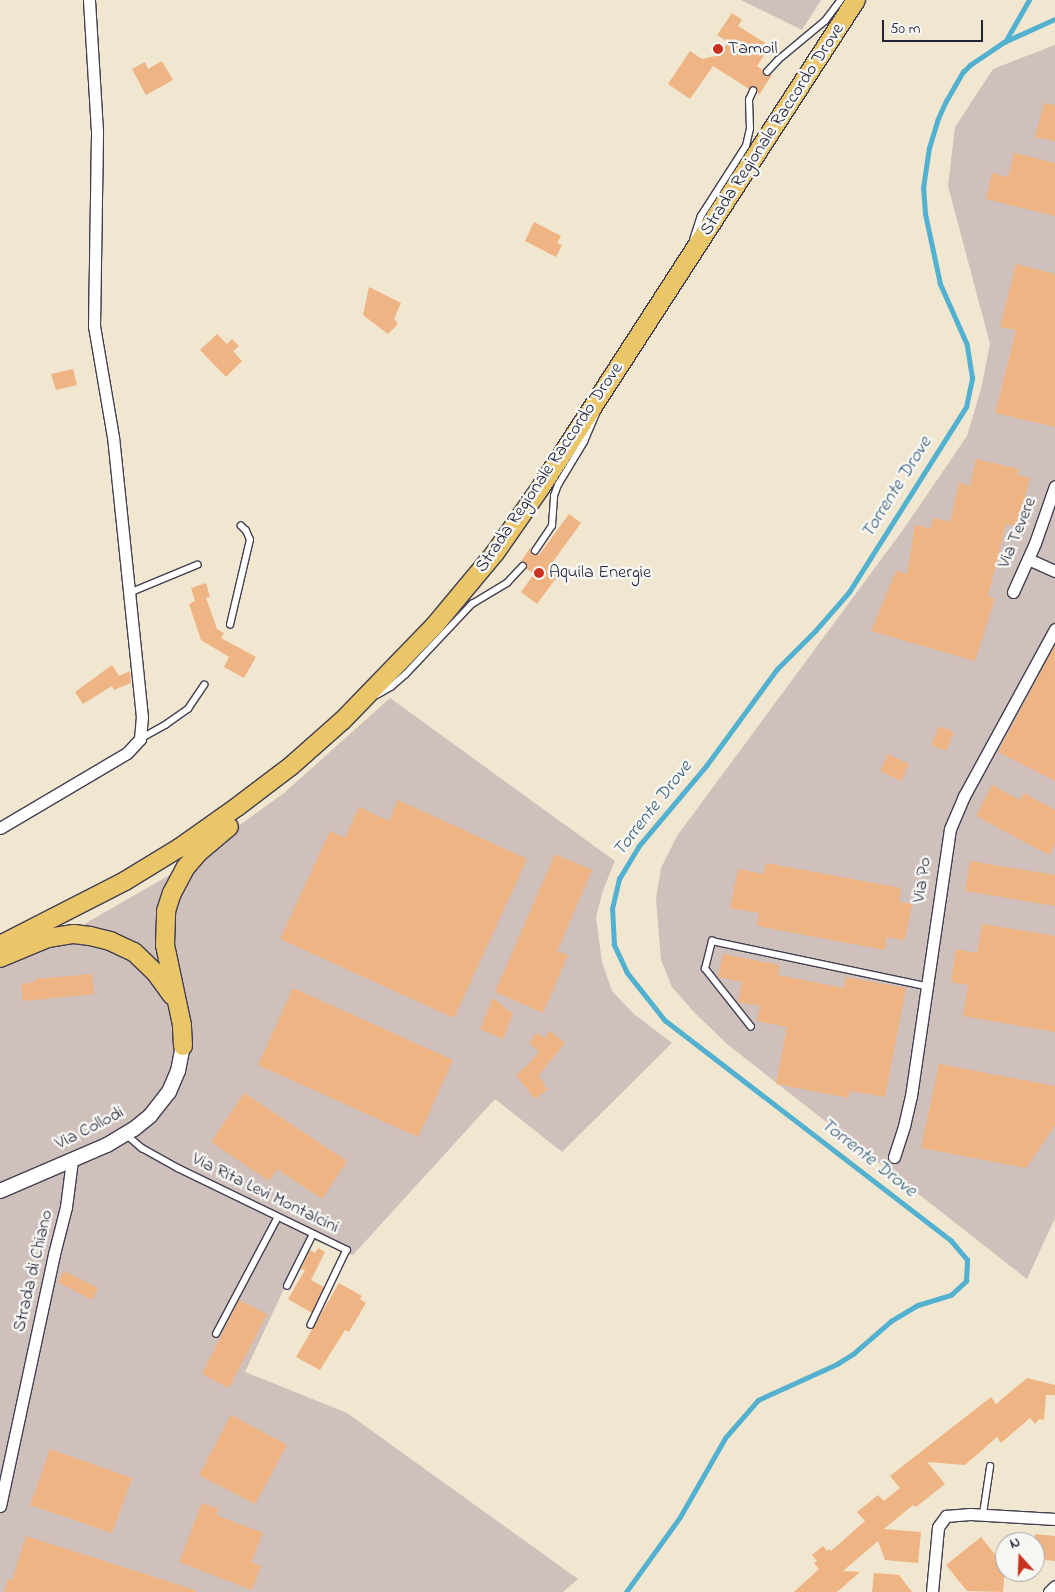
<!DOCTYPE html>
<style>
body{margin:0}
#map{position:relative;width:1055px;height:1592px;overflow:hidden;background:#f1e6cf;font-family:"Indie Flower",sans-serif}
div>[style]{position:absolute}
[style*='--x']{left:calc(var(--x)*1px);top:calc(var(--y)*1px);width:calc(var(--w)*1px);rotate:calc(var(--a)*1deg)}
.industrial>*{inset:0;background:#d0c0bc}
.stream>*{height:4.5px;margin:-2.25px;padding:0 2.25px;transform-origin:2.25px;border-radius:2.25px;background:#52b1d0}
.building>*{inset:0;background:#eeb484}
.roads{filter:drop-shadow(1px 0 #413f51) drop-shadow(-1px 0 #413f51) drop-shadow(0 1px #413f51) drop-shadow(0 -1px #413f51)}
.service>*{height:5.5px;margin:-2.75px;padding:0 2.75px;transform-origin:2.75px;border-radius:2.75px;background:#fff}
.minor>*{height:11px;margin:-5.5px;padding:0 5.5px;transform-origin:5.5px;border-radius:5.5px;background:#fff}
.tertiary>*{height:14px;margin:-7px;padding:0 7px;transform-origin:7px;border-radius:7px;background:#fff}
.primary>*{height:18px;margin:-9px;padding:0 9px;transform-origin:9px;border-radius:9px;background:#ebc669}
.dots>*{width:14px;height:14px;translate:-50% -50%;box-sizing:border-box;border:2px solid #f6f6f2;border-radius:50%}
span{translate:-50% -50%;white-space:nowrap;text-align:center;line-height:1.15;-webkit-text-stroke:5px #f6f6f2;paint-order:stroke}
.poi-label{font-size:18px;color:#22223b}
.left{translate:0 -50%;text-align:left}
.street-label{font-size:18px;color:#22223b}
.water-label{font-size:19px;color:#355b77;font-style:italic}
.north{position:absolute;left:995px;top:1532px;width:50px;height:50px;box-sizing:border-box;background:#f6f6f2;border:1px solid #a1a1a9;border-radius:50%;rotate:340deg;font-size:14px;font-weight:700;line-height:20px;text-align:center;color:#22223b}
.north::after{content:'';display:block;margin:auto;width:18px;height:22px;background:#c8321e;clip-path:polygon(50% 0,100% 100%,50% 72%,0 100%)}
.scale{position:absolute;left:882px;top:20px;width:101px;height:22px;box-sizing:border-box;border:2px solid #22223b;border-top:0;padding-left:6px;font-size:15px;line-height:18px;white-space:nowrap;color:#22223b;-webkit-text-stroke:4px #f6f6f2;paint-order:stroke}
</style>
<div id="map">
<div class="industrial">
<i style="clip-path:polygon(741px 0,821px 0,802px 30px)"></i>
<i style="clip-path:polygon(1055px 45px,1055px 1218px,1027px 1279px,727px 1044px,693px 1011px,672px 987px,661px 960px,656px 899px,661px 868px,677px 836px,905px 527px,967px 436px,981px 389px,990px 344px,948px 186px,955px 127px,993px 69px)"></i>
<i style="clip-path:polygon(390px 698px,615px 861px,603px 890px,596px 917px,602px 962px,612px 991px,634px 1014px,672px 1043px,562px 1152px,495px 1099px,353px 1255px,308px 1238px,245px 1372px,347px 1413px,578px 1579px,563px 1592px,0 1592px,0 966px,74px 930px,173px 873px,284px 793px)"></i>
</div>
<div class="stream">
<i style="--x:1005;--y:42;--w:48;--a:-60.3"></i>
<i style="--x:626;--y:1592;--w:92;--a:-54.2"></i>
<i style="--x:680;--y:1517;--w:91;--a:-60.3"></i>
<i style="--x:725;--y:1438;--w:50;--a:-49"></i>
<i style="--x:758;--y:1400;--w:87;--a:-24.5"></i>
<i style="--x:837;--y:1364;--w:19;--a:-32"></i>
<i style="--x:853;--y:1354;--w:50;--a:-41"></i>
<i style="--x:891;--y:1321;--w:31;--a:-31"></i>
<i style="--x:918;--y:1305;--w:34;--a:-17"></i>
<i style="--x:951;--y:1295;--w:21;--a:-43"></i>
<i style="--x:966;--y:1281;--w:21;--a:-87"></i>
<i style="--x:967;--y:1260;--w:25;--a:-130"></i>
<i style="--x:951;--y:1241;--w:361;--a:-142.4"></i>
<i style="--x:665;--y:1021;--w:61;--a:-128.4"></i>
<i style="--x:627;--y:973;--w:31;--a:-115"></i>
<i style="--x:614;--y:945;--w:36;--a:-93"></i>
<i style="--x:612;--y:909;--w:31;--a:-77"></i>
<i style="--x:619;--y:879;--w:37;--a:-59"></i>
<i style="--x:638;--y:847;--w:106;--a:-50"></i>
<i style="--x:706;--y:766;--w:120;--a:-53.8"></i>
<i style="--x:777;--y:669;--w:55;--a:-45"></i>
<i style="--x:816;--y:630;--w:50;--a:-49"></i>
<i style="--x:849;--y:592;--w:219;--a:-57.7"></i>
<i style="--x:966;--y:407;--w:30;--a:-78"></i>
<i style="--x:972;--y:378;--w:33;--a:-99"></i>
<i style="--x:967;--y:345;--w:67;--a:-113.9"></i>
<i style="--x:940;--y:284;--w:72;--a:-102.1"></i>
<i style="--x:925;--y:214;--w:26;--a:-94"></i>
<i style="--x:923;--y:188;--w:40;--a:-81.5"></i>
<i style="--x:929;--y:148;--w:28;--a:-73"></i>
<i style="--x:937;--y:121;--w:22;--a:-66"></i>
<i style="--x:946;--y:101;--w:34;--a:-60"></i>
<i style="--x:963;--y:72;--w:10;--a:-45"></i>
<i style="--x:970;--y:65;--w:41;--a:-34.1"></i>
<i style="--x:1004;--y:42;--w:56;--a:-24.3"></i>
</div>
<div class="building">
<i style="clip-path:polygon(732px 13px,742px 20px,738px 26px,770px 46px,757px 66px,763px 70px,764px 76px,772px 75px,759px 95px,755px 87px,749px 89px,713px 66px,690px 99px,668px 84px,690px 51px,702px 59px,720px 55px,728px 42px,717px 35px)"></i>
<i style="clip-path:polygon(162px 61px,173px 80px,146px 95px,132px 69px,145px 62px,148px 69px)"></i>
<i style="clip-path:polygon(1044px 103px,1055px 105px,1055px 141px,1035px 137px)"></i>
<i style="clip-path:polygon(1014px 153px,1055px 163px,1055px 216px,986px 199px,992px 173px,1008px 177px)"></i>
<i style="clip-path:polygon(534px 222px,561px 236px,557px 243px,562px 245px,556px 257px,525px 241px)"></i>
<i style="clip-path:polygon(1016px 264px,1055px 274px,1055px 427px,995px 413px,1016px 330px,1000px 327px)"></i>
<i style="clip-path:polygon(369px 287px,401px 303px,394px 319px,398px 324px,388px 334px,363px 315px)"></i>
<i style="clip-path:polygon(217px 334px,227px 344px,232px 339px,239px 346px,233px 351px,242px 361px,226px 377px,200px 350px)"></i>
<i style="clip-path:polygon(73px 369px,77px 385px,56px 390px,51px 374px)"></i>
<i style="clip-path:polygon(976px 459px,1019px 469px,1017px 475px,1030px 478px,1017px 527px,1006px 524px,988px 596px,995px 598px,975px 661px,871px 631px,896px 571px,907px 574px,915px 524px,930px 529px,934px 518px,950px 522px,959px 483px,970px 486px)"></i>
<i style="clip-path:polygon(569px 514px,581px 523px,552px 563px,562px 570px,537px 604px,521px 592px,534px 574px,527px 569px,526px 562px,520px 563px,530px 548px,532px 555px,539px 555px)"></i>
<i style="clip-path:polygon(206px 583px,210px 597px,206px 598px,217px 629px,224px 633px,221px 638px,256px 657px,244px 678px,224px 667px,229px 657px,201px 640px,189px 604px,195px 601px,191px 588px)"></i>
<i style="clip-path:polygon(1055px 645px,1055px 781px,998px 752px)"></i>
<i style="clip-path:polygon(112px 665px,119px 676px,130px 671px,131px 683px,114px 690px,112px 686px,83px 704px,75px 692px)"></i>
<i style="clip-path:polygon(939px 726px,954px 732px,946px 751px,931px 745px)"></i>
<i style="clip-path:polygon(888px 754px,909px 764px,901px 781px,880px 771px)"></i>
<i style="clip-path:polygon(992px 785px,1020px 800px,1024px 793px,1055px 810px,1055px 844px,1049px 855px,976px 816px)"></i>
<i style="clip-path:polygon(398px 800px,527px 859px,454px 1018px,280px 939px,330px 831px,345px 838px,359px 807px,389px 821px)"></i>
<i style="clip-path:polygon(555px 854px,592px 870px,557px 951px,568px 955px,543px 1013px,495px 992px)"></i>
<i style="clip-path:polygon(970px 861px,1055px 875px,1055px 906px,965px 891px)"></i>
<i style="clip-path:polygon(766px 863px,901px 888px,899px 902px,912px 904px,905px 940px,887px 937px,885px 950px,757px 926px,759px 913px,730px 908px,738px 869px,764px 874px)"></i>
<i style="clip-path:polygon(982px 924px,1055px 936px,1055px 1032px,963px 1016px,968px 985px,951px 982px,956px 949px,977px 953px)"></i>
<i style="clip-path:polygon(723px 954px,780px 965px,778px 975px,844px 988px,846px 977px,906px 988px,885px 1097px,850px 1091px,848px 1098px,776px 1084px,787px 1027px,757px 1021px,760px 1006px,738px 1002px,742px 982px,718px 977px)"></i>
<i style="clip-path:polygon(92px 974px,94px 994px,23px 1001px,21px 984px,35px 982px,35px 979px)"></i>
<i style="clip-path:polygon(293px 988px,453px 1060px,418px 1137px,258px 1065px)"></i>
<i style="clip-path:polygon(493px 998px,513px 1014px,503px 1039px,480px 1029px)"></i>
<i style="clip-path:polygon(550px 1031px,565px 1043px,538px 1076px,548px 1089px,535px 1099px,516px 1075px,528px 1065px,539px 1051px,529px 1043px,537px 1033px,544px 1038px)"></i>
<i style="clip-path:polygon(939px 1064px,1055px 1086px,1055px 1125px,1026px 1168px,921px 1148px)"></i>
<i style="clip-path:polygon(244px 1093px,347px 1161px,322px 1199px,277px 1169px,269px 1181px,211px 1142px)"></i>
<i style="clip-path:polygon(318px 1248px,325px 1252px,311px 1280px,324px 1287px,312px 1313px,288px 1299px,305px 1270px,301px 1269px,310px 1250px,315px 1253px)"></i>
<i style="clip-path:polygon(64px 1271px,98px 1288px,92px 1300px,58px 1282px)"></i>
<i style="clip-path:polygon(339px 1283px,362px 1296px,360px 1299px,366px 1303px,349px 1332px,345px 1330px,320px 1370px,296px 1357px)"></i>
<i style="clip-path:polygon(239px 1300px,267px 1314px,229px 1388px,202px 1374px)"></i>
<i style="clip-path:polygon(1027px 1378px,1055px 1385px,1055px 1395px,1046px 1395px,1044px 1420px,1039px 1419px,1035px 1424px,1030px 1418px,1001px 1443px,997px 1437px,965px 1465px,927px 1462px,945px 1484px,916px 1507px,913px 1505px,884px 1529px,921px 1532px,918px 1563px,885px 1560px,878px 1541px,843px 1571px,860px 1572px,837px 1592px,794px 1592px,819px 1569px,814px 1563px,817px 1561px,812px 1555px,823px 1546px,827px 1551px,829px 1549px,831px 1551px,865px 1521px,857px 1512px,878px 1495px,884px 1501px,900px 1488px,890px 1476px,991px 1397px,996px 1404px)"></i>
<i style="clip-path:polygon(231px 1415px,287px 1445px,255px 1504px,199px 1475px)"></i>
<i style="clip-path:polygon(50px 1449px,132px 1478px,112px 1533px,30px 1505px)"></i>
<i style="clip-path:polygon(202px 1503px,219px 1509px,216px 1515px,263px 1533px,251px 1562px,261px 1566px,252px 1590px,179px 1562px)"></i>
<i style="clip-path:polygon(1035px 1534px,1055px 1536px,1055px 1561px,1035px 1559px)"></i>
<i style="clip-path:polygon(26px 1536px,195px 1590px,195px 1592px,4px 1592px,8px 1579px,12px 1580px)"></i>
<i style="clip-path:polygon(981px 1537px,1005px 1567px,1003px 1592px,967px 1591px,946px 1565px)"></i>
<i style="clip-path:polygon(874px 1573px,899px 1575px,912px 1592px,872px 1592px)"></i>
</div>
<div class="roads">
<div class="service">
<i style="--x:767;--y:72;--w:16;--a:-47"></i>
<i style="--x:778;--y:60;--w:61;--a:-39.7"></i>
<i style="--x:825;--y:21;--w:26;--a:-53"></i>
<i style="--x:693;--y:240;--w:25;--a:-72"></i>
<i style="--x:701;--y:216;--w:83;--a:-57.3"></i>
<i style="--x:746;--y:146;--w:17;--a:-77"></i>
<i style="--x:750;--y:129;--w:29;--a:-92"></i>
<i style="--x:749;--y:100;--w:10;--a:-66"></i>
<i style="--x:535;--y:551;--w:30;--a:-56"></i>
<i style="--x:552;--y:526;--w:30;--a:-86"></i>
<i style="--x:554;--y:496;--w:12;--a:-70"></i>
<i style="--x:558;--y:485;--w:50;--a:-58.8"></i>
<i style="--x:584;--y:442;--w:33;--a:-67"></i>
<i style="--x:129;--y:593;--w:74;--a:-22.4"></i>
<i style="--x:230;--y:625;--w:87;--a:-76.8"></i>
<i style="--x:250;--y:540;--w:10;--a:-114"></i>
<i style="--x:246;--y:531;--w:7;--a:-135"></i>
<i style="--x:377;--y:695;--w:16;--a:-30"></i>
<i style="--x:391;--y:687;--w:18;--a:-41"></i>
<i style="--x:405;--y:675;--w:98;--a:-46.7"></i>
<i style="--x:472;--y:604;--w:41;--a:-31"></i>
<i style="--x:507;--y:583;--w:23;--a:-47"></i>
<i style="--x:140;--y:739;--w:29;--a:-29"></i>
<i style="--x:165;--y:725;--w:28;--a:-35"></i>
<i style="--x:188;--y:709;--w:29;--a:-56"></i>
<i style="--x:751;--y:1027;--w:74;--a:-128.4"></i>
<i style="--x:705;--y:969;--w:29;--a:-76"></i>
<i style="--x:712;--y:941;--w:219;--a:11.9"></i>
<i style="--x:127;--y:1135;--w:20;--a:41"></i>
<i style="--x:142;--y:1148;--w:41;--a:29.1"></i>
<i style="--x:178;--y:1168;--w:188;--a:25.9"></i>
<i style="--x:347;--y:1250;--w:83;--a:115.6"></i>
<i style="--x:287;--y:1286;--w:58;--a:-63.4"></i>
<i style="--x:216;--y:1334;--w:132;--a:-62.1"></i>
<i style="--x:983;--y:1514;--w:48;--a:-81.5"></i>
</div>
<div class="minor">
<i style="--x:1028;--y:559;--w:30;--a:24"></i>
<i style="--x:1013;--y:592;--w:54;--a:-65.8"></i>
<i style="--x:1035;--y:543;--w:60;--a:-70.7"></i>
<i style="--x:0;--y:828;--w:147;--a:-30.6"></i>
<i style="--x:127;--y:753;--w:19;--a:-47"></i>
<i style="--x:140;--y:739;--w:22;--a:-85"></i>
<i style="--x:142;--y:717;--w:281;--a:-95.9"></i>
<i style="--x:113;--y:437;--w:113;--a:-99.7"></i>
<i style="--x:94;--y:326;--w:195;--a:-89.1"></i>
<i style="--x:97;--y:131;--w:131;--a:-93.5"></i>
<i style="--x:894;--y:1157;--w:33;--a:-72"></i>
<i style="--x:904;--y:1126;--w:31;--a:-77"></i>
<i style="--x:911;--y:1096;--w:270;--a:-81.7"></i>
<i style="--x:950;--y:829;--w:36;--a:-67"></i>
<i style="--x:964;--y:796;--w:190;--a:-61.4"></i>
<i style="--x:0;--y:1506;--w:258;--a:-77.9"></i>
<i style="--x:54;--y:1254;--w:49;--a:-75.7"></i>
<i style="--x:66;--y:1207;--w:47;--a:-82.7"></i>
<i style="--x:932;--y:1592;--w:65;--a:-84.7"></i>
<i style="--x:938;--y:1527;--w:14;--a:-54"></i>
<i style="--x:946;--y:1516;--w:24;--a:-5"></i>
<i style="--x:970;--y:1514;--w:85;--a:3.4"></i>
<i style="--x:1049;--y:1592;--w:8;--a:-45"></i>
</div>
<div class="tertiary">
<i style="--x:0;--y:1191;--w:116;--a:-23.3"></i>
<i style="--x:107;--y:1145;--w:31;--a:-31"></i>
<i style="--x:134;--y:1129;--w:21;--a:-39"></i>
<i style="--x:150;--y:1116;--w:31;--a:-52"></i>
<i style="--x:169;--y:1092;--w:23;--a:-67"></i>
<i style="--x:178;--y:1071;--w:25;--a:-79"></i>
</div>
<div class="primary">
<i style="--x:0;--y:945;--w:140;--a:-27.1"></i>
<i style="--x:125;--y:881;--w:63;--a:-31.4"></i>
<i style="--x:179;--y:848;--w:71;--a:-35.3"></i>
<i style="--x:237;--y:807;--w:68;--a:-37.2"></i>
<i style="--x:291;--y:766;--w:69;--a:-41.5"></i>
<i style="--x:343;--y:720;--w:132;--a:-45.9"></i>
<i style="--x:435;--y:625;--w:94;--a:-50.2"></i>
<i style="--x:495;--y:553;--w:80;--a:-55.1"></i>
<i style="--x:541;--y:487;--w:580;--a:-57.1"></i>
<i style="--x:0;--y:958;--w:52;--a:-22.6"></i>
<i style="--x:48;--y:938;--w:26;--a:-9"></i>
<i style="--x:74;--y:934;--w:16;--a:7"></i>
<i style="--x:90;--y:936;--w:21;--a:14"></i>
<i style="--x:110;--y:941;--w:26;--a:25"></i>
<i style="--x:134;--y:952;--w:29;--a:44"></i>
<i style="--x:155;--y:972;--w:29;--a:54"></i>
<i style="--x:183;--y:1046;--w:21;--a:-93"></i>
<i style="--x:182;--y:1025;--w:82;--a:-102"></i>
<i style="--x:165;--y:945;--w:34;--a:-88"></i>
<i style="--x:166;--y:911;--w:19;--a:-72"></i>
<i style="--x:172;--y:893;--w:30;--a:-62"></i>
<i style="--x:186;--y:867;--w:20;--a:-49"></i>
<i style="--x:199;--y:852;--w:39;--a:-40"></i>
</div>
</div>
<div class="dots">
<i style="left:718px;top:49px;background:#c8321e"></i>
<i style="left:539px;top:573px;background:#c8321e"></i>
</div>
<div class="poi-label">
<span class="left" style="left:728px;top:49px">Tamoil</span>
<span class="left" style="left:549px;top:573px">Aquila Energie</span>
</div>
<div class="street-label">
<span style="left:773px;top:130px;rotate:-57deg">Strada Regionale Raccordo Drove</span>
<span style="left:550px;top:468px;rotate:-56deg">Strada Regionale Raccordo Drove</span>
<span style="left:1018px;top:533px;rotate:-68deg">Via Tevere</span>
<span style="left:923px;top:880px;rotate:-82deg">Via Po</span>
<span style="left:90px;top:1129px;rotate:-27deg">Via Collodi</span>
<span style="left:265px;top:1194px;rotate:26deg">Via Rita Levi Montalcini</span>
<span style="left:34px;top:1271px;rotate:-77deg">Strada di Chiano</span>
</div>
<div class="water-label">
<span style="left:897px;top:488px;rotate:-58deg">Torrente Drove</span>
<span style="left:653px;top:809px;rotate:-52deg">Torrente Drove</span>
<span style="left:868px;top:1158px;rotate:38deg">Torrente Drove</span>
</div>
<div class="north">N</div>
<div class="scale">50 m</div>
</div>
